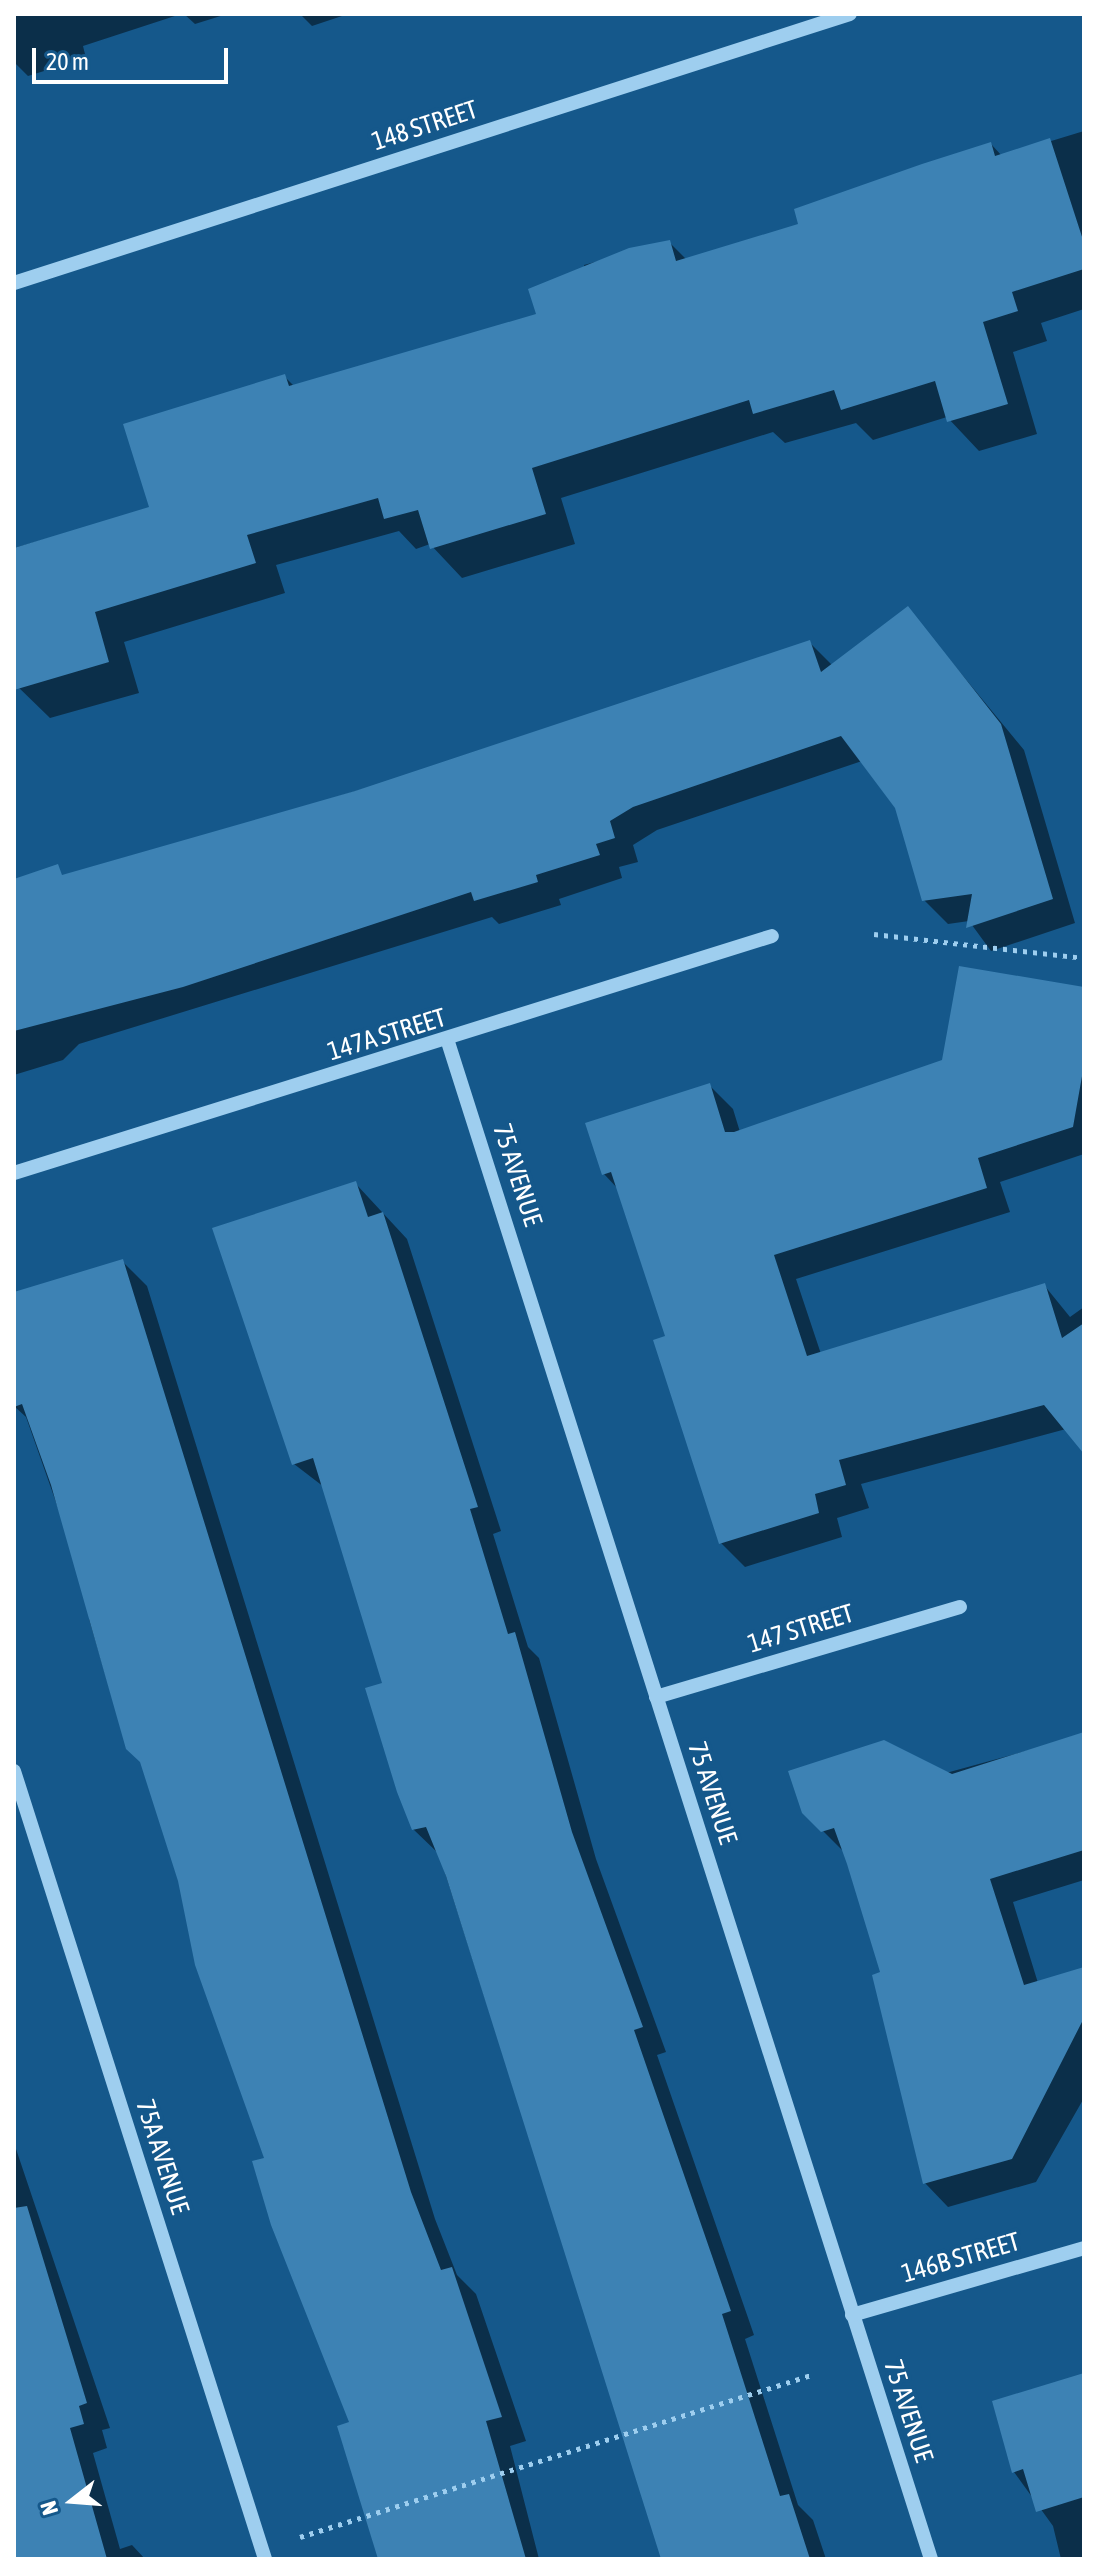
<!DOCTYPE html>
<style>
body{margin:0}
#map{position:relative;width:1098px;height:2573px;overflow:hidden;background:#15588b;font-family:"Asap Condensed",sans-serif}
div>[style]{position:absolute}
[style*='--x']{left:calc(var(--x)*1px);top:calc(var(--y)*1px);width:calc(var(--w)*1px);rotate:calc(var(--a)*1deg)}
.shadow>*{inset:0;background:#0007}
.building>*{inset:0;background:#3d82b4}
.path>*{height:5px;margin-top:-2.5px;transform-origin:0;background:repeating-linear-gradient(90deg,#9eceef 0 4px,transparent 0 10px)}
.minor>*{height:14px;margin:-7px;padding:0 7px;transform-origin:7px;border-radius:7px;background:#9eceef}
span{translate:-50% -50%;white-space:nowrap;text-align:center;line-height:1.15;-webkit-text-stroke:8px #15588b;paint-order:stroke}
.street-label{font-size:26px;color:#fff}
.frame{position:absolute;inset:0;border:16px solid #fff;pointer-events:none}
.north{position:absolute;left:32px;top:2461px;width:80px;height:80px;-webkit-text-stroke:6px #15588b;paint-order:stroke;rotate:253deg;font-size:22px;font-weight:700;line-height:32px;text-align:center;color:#fff}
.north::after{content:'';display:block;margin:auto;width:28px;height:36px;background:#fff;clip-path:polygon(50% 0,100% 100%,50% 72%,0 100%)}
.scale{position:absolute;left:32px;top:48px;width:196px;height:36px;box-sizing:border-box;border:4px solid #fff;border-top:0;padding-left:10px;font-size:24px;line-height:28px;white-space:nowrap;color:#fff;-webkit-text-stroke:6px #15588b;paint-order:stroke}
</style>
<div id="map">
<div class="shadow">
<i style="clip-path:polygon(14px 14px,181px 14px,83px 46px,86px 58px,28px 76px,14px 62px)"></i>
<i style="clip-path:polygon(184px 14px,227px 14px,195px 24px)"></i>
<i style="clip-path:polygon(300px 14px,348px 14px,312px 26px)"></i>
<i style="clip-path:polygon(1084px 131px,1084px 309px,1041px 323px,1047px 341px,1013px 352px,1037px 434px,979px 451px,947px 417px,873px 440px,856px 423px,785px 443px,773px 432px,561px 498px,575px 544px,462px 578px,430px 544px,416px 549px,399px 531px,276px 565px,285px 593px,124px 642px,139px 693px,50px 718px,14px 683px,14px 548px,151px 509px,284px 376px,294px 386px,539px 316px,586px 272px,584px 265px,669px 242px,687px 260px,801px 225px,991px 144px,1002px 156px)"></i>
<i style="clip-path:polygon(908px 609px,1024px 750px,1075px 923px,991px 951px,969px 921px,948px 924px,924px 900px,897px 807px,862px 761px,657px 830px,633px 845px,638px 862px,619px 867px,622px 878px,559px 899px,561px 905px,499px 924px,492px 917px,79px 1044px,63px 1060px,14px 1075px,14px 895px,554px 731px,810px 643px,832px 665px)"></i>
<i style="clip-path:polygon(1084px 991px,1084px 1154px,1000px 1182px,1010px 1212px,796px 1279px,821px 1354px,1044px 1285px,1070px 1317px,1084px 1307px,1084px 1451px,1066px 1429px,861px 1484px,869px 1508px,837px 1518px,842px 1537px,745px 1567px,721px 1543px,667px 1338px,619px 1190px,604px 1174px,709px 1085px,733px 1109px,740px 1132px,944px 1061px)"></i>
<i style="clip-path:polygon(356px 1184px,407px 1239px,501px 1531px,493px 1534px,528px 1647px,539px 1658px,596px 1859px,666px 2052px,657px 2055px,754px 2335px,745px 2339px,798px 2505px,813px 2520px,826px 2559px,664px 2559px,439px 1854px,413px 1829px,384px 1684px,324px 1487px,294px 1464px)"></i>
<i style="clip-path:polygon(122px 1261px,147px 1286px,435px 2219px,457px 2275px,476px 2294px,526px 2441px,510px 2446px,539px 2559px,380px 2559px,352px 2424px,180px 1880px,142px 1763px,127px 1748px,89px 1619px,96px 1616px,26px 1417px,14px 1406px,14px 1295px)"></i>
<i style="clip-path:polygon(1084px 1735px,1084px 1880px,1013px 1902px,1038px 1983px,1084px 1969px,1084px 2098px,1036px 2182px,948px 2207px,925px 2183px,882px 1974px,845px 1853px,804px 1812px)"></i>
<i style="clip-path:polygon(14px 2143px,110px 2428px,102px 2430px,107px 2448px,93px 2453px,120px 2549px,132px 2545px,145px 2559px,14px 2559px)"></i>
<i style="clip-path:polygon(1084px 2376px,1084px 2559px,1061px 2559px,1053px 2526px,1014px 2472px)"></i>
</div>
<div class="building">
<i style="clip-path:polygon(1050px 138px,1084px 243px,1084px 269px,1012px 292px,1018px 311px,983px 322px,1008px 404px,947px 422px,935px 381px,841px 410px,834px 390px,753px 414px,749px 400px,532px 468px,546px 514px,430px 549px,418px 510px,384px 519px,378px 498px,247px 535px,256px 563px,95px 612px,109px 662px,14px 690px,14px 548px,149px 507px,123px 424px,285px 374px,289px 386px,536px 314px,528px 289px,629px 248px,670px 240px,676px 261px,798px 224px,794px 209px,922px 164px,991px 142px,995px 156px)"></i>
<i style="clip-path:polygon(908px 606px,1001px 724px,1053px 899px,966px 928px,972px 894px,922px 901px,895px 808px,841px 736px,633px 807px,610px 821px,615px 838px,596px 844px,600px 855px,536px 875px,538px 882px,474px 901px,471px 892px,183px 987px,14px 1031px,14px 879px,58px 864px,62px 875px,355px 791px,810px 640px,821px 672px)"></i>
<i style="clip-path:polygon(959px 966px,1084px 987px,1084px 1065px,1073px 1127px,978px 1158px,987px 1188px,774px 1255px,807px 1356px,1045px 1283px,1062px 1338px,1084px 1323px,1084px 1454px,1044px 1405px,839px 1460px,846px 1485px,815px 1494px,819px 1513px,719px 1544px,653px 1340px,665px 1336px,611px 1172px,602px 1175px,585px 1123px,710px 1083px,725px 1132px,734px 1132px,942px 1060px)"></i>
<i style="clip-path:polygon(356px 1181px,368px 1217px,383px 1212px,478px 1507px,470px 1509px,508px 1634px,515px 1632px,572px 1832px,643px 2027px,634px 2030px,731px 2311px,722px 2314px,780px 2496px,789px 2494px,810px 2559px,661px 2559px,446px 1876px,426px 1827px,412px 1830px,397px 1792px,365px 1688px,382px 1683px,313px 1458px,292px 1465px,212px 1228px)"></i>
<i style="clip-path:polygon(123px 1259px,411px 2192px,441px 2270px,452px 2267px,502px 2417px,486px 2421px,526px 2559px,378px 2559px,337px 2426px,349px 2422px,271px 2225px,252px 2161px,264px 2158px,195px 1965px,178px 1881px,140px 1762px,126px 1749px,51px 1485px,22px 1404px,14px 1407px,14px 1292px)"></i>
<i style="clip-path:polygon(1084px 1732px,1084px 1850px,990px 1879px,1024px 1985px,1084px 1967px,1084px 2018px,1012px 2159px,923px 2184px,872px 1975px,880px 1972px,847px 1864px,834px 1828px,821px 1832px,802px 1813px,788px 1771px,884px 1740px,952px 1774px)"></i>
<i style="clip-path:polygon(27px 2206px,87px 2403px,79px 2406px,84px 2424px,70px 2428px,107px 2559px,14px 2559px,14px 2208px)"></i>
<i style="clip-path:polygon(1084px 2373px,1084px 2497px,1036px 2512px,1023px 2469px,1012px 2473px,992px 2401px)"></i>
</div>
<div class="path">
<i style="--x:874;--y:934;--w:211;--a:6.5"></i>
<i style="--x:300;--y:2537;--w:539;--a:-17.59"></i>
</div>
<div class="minor">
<i style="--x:14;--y:283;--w:878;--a:-17.84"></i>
<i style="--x:448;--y:1042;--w:1592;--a:72.34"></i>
<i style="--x:14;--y:1173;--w:794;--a:-17.36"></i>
<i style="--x:656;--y:1697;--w:317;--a:-16.5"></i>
<i style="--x:14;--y:1771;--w:827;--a:72.33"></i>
<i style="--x:852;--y:2315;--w:241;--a:-16.1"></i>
</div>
<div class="street-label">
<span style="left:425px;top:126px;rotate:-18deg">148 STREET</span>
<span style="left:387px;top:1035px;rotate:-17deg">147A STREET</span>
<span style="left:517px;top:1175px;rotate:72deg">75 AVENUE</span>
<span style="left:801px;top:1629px;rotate:-17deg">147 STREET</span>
<span style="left:712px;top:1793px;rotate:72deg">75 AVENUE</span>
<span style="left:162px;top:2157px;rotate:72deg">75A AVENUE</span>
<span style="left:961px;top:2258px;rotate:-16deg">146B STREET</span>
<span style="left:908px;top:2411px;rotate:72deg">75 AVENUE</span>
</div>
<div class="frame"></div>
<div class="north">N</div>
<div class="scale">20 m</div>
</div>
